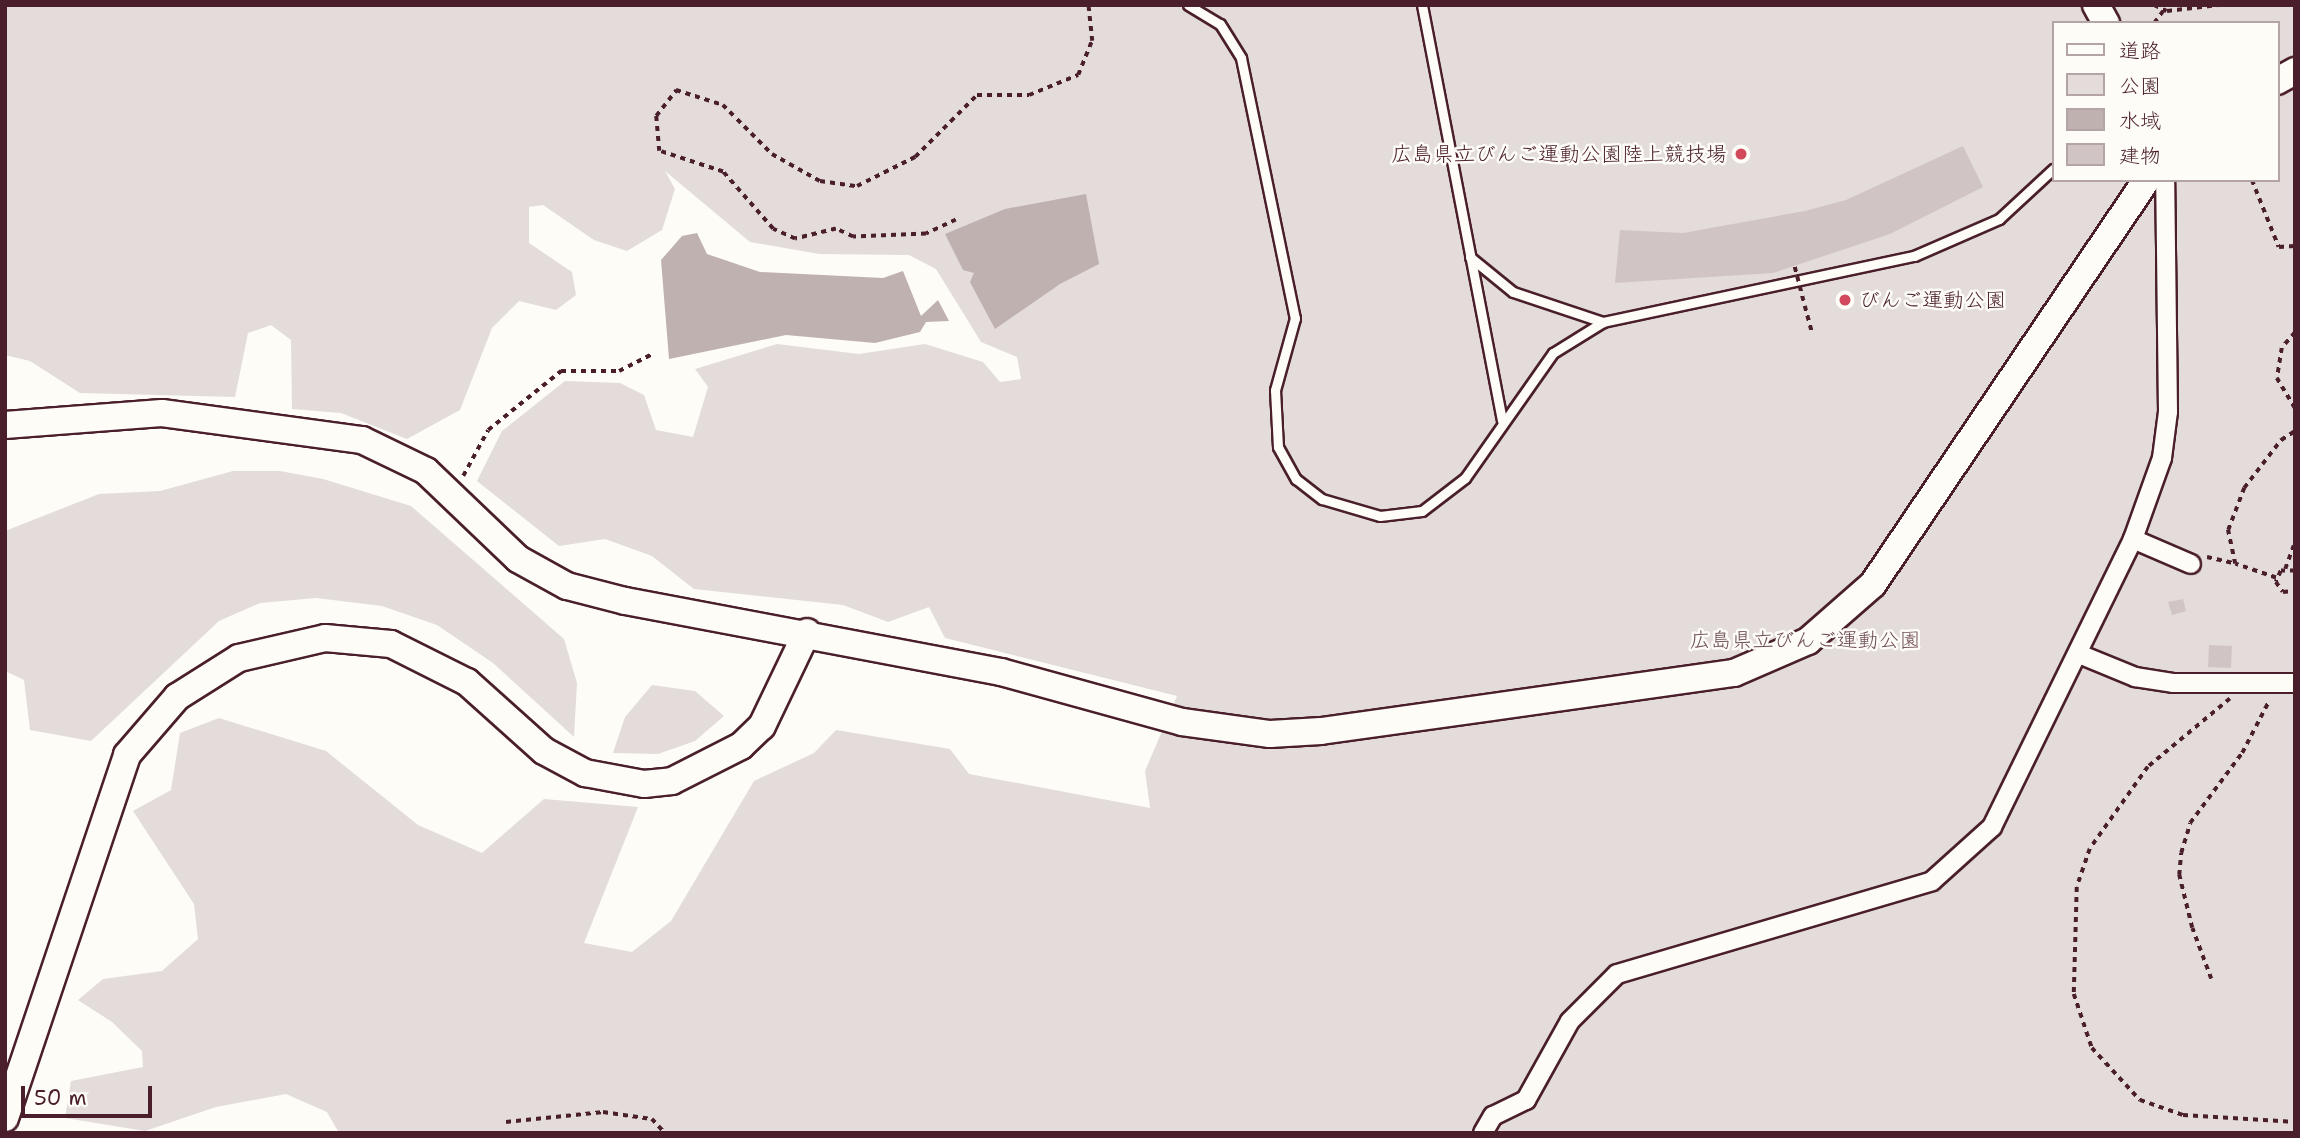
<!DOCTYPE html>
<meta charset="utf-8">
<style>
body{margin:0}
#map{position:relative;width:2300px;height:1138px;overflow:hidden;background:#fdfcf7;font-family:"Shantell Sans","Klee One",sans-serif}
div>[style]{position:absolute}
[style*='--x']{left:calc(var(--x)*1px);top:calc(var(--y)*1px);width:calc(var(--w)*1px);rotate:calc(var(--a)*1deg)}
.green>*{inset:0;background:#e3dcda}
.water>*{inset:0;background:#c0b1b1}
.building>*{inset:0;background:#d0c5c4}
.path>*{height:3.5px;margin-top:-1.75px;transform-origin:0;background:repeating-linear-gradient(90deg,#4a1f2b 0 5px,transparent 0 10px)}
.roads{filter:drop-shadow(2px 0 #4a1f2b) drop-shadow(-2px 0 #4a1f2b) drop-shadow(0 2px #4a1f2b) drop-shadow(0 -2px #4a1f2b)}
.lane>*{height:9px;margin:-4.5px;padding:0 4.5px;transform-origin:4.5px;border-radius:4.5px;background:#fdfcf7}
.street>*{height:18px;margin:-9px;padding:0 9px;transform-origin:9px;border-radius:9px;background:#fdfcf7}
.secondary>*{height:26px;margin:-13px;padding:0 13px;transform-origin:13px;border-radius:13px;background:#fdfcf7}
.path-bridge>*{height:3.5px;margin-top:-1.75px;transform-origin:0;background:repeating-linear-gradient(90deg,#4a1f2b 0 5px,transparent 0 10px)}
.dots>*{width:19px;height:19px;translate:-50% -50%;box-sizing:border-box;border:4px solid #fdfcf7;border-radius:50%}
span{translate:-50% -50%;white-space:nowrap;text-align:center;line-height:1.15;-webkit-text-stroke:5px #fdfcf7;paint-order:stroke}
.poi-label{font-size:21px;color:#4a1f2b}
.right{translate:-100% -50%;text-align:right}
.left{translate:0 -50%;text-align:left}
.park-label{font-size:21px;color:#704e57}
.frame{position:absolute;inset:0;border:7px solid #4a1f2b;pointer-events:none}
.legend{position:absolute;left:2052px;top:21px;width:228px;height:161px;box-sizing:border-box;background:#fdfcf7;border:2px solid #b5a4a5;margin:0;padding:9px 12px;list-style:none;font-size:21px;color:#4a1f2b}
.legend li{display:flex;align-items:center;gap:14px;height:35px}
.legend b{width:35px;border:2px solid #b5a4a5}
.scale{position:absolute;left:21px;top:1086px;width:131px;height:32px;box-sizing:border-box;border:4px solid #4a1f2b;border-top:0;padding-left:9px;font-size:21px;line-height:24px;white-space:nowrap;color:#4a1f2b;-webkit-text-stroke:5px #fdfcf7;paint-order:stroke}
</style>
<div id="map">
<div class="green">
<i style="clip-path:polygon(evenodd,5px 5px,2295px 5px,2295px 1133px,1484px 1133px,1475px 1128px,1472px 1133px,339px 1133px,327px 1112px,286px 1094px,216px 1107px,145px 1131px,65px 1118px,71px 1081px,143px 1067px,142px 1051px,112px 1022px,78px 1000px,103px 979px,162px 971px,198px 939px,194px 904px,133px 811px,171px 790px,180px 733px,219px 718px,326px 751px,418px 825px,482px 853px,544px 799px,638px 807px,584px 943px,632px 952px,671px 921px,754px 781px,814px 753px,836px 730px,950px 749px,969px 774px,1150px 808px,1145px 771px,1177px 696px,945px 638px,929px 607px,888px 622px,843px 605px,694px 589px,652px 556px,605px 539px,559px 546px,477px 481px,502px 431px,565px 381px,620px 383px,644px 395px,656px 430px,693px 437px,708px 387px,695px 369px,777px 344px,859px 354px,925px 344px,983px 362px,1000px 382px,1021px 379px,1017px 357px,981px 342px,936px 269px,909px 255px,819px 254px,750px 242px,665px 171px,675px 189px,662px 230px,627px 251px,594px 240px,543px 205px,529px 207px,529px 243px,572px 272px,576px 295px,556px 310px,519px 301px,492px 328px,460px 410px,407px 439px,341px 413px,292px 409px,291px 340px,271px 325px,248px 333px,235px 397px,80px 393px,30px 361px,5px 355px,5px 5px,2053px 23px,2277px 23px,2277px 180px,2053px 180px,2053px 23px)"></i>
<i style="clip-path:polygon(233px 471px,280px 471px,323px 479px,411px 506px,564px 639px,577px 683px,574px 737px,493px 663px,437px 625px,382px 606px,316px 598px,260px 603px,219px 621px,91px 741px,30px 730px,24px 680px,5px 671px,5px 531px,99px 494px,160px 491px)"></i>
<i style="clip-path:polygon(652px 685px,695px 691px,724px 716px,695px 741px,658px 754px,613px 753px,625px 717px)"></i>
</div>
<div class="water">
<i style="clip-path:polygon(1086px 194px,1099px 264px,1060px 284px,995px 329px,970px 282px,974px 273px,963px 270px,945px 234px,1005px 209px)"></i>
<i style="clip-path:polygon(697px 233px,707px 254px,760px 272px,883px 278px,903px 271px,921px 316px,938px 300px,949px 321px,926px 322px,920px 332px,875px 343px,786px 335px,669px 359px,661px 260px,682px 236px)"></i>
</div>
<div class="building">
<i style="clip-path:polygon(1963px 146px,1983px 187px,1890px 234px,1773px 273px,1615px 283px,1620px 230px,1683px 233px,1805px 211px,1846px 200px)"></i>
<i style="clip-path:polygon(2183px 599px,2186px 611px,2172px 615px,2168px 602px)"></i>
<i style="clip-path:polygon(2209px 645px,2232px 646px,2231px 668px,2208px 667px)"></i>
</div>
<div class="path">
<i style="--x:2154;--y:5;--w:14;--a:25"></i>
<i style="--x:2167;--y:11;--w:52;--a:-6.6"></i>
<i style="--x:2154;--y:23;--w:15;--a:-53"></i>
<i style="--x:2252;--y:180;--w:72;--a:68.1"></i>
<i style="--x:2279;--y:247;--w:16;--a:-4"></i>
<i style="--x:956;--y:220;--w:33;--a:155"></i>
<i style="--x:926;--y:234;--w:73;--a:177.6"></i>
<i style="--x:853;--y:237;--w:19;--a:-155"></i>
<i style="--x:836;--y:229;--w:42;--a:166.3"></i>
<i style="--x:795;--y:239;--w:24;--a:-156"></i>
<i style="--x:773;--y:229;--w:76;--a:-131.3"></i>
<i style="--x:723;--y:172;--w:67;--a:-161.8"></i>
<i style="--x:659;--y:151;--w:35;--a:-95"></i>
<i style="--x:656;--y:116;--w:33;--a:-52"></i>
<i style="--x:676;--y:90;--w:49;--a:17.7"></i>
<i style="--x:723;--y:105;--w:69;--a:45"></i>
<i style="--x:772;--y:154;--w:55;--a:29.4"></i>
<i style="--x:820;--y:181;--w:37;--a:8"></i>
<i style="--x:857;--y:186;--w:65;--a:-26.6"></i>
<i style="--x:915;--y:157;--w:88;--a:-45"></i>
<i style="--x:977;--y:95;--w:52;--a:0"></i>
<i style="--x:1029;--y:95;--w:53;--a:-22.2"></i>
<i style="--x:1078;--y:75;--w:37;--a:-68"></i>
<i style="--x:1092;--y:41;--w:36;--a:-96"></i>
<i style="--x:1805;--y:306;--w:28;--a:75"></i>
<i style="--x:2295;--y:333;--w:20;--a:131"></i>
<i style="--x:2282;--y:348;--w:30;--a:99"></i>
<i style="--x:2277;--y:378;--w:35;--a:59"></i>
<i style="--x:463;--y:476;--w:52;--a:-61.5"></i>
<i style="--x:488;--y:430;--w:94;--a:-38.9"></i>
<i style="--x:561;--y:371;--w:58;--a:0"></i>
<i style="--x:619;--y:371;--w:36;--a:-27"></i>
<i style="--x:2207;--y:557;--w:28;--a:13"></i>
<i style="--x:2285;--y:569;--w:30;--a:-70"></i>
<i style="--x:2295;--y:571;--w:14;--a:180"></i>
<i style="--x:2281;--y:571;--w:12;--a:114"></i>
<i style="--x:2276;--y:582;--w:12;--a:55"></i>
<i style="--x:2283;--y:592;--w:12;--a:-5"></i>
<i style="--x:2276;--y:578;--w:43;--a:-161.1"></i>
<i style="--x:2235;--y:564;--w:35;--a:-102"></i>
<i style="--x:2228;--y:530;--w:45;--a:-69.1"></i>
<i style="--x:2244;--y:488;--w:61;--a:-52.4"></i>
<i style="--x:2281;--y:440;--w:17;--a:-33"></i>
<i style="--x:2230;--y:699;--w:107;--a:140.3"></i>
<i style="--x:2148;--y:767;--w:100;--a:125.3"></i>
<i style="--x:2090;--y:849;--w:40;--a:108.9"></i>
<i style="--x:2077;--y:887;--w:107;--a:91.6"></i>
<i style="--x:2074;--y:994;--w:57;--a:71.6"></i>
<i style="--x:2092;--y:1048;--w:71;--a:47.3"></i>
<i style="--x:2140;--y:1100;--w:46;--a:19.2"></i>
<i style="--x:2183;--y:1115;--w:112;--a:3.6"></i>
<i style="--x:2211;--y:979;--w:54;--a:-110.4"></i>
<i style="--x:2192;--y:928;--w:55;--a:-103.8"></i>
<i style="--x:2179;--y:875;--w:22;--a:-85"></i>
<i style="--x:2181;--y:853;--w:31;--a:-73"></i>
<i style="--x:2190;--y:823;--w:87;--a:-53.4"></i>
<i style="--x:2242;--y:753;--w:59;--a:-62.6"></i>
<i style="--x:506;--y:1122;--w:98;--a:-5.9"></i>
<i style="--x:603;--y:1112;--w:49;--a:8.1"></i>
<i style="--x:652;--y:1119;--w:19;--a:47"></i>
</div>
<div class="roads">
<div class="lane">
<i style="--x:1188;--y:5;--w:37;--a:31"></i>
<i style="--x:1220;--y:24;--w:40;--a:58"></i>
<i style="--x:1241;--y:58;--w:266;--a:78.3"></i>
<i style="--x:1295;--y:318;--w:75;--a:105.5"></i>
<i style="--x:1275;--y:390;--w:57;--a:87"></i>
<i style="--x:1278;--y:447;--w:37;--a:61"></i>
<i style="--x:1296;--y:479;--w:33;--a:38"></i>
<i style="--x:1322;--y:499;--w:60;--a:16.3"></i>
<i style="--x:1380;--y:516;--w:42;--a:-6.8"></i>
<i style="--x:1422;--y:511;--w:54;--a:-37.5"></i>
<i style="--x:1465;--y:478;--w:153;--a:-54.9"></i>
<i style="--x:1553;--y:353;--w:59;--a:-31.8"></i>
<i style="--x:1603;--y:322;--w:318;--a:-12"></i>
<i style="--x:1914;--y:256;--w:93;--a:-23.5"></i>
<i style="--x:1999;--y:219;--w:74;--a:-42.8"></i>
<i style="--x:1422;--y:5;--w:423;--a:79.1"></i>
<i style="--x:1470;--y:257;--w:55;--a:39.1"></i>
<i style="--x:1513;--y:292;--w:95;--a:18.4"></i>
</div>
<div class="street">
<i style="--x:2133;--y:539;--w:63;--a:23.3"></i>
<i style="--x:2079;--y:654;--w:61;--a:22.3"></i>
<i style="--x:2135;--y:677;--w:38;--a:9"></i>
<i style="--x:2173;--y:683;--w:122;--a:0"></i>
<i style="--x:1483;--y:1133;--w:20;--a:-60"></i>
<i style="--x:1493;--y:1116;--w:37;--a:-26"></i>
<i style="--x:1526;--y:1100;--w:90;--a:-60.9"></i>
<i style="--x:1570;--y:1021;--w:66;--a:-45"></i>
<i style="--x:1617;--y:974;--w:328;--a:-16.4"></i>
<i style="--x:1932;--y:881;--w:81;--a:-42"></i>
<i style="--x:1992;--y:827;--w:321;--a:-63.9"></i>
<i style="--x:2133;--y:539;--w:86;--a:-70.3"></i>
<i style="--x:2162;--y:458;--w:46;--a:-82.6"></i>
<i style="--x:2168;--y:412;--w:232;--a:-90.7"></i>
</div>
<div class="secondary">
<i style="--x:2096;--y:5;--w:21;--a:61"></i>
<i style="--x:2277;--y:81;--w:21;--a:-29"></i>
<i style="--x:5;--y:425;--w:157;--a:-4.4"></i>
<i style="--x:162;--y:413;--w:202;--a:7.7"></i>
<i style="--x:362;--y:440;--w:71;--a:25.8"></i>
<i style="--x:426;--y:471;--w:127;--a:43.7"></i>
<i style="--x:518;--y:559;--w:56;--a:28.9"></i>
<i style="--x:567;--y:586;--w:60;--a:14.5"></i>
<i style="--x:625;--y:601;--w:383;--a:10.7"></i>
<i style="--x:1001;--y:672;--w:188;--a:15.4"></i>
<i style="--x:1182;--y:722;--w:89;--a:7.8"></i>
<i style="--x:1270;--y:734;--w:51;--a:-3.4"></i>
<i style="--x:1321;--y:731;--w:417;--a:-8"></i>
<i style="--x:1734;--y:673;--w:81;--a:-23.4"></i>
<i style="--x:1808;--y:641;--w:86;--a:-41.2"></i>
<i style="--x:1873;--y:584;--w:488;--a:-55.9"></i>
<i style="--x:5;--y:1118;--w:383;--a:-71.4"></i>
<i style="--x:127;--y:755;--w:77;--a:-49.2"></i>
<i style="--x:177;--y:697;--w:73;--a:-32.2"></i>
<i style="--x:239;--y:658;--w:88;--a:-13.1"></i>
<i style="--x:325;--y:638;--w:66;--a:5.2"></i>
<i style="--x:391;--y:644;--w:85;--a:26.6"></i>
<i style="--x:467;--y:682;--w:103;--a:41.9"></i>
<i style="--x:544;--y:751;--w:47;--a:28.2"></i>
<i style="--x:585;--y:773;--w:60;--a:10.6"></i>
<i style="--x:644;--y:784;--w:28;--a:-6"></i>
<i style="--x:672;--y:781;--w:77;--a:-26.9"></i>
<i style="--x:741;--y:746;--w:29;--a:-44"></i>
<i style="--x:762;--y:726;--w:104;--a:-64.4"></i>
</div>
</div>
<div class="path-bridge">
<i style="--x:1795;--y:267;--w:40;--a:75.6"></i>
</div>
<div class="dots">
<i style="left:1741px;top:154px;background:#d1495b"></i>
<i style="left:1845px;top:300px;background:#d1495b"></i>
</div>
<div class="poi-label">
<span class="right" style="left:1727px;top:154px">広島県立びんご運動公園陸上競技場</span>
<span class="left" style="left:1859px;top:300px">びんご運動公園</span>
</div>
<div class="park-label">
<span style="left:1805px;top:640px">広島県立びんご運動公園</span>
</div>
<div class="frame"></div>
<ul class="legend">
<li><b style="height:9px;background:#fdfcf7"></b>道路</li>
<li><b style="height:19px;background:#e3dcda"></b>公園</li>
<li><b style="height:19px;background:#c0b1b1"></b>水域</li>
<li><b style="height:19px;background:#d0c5c4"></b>建物</li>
</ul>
<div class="scale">50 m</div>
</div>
